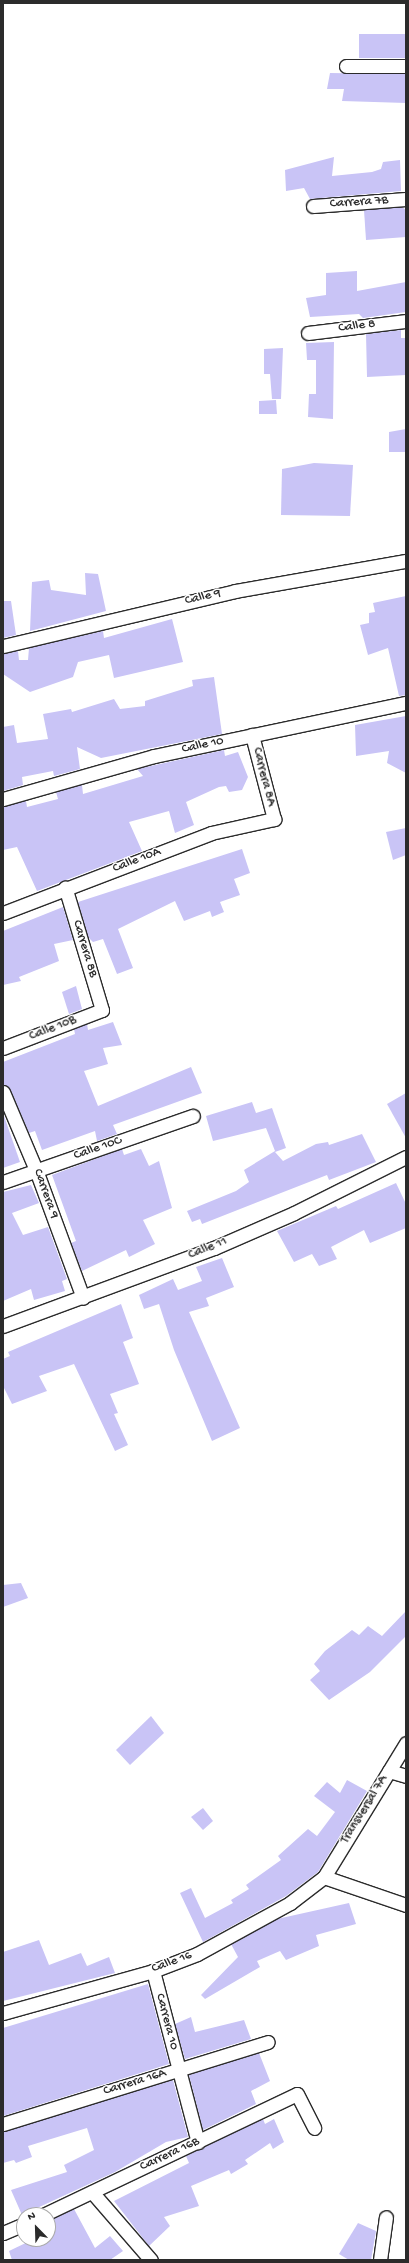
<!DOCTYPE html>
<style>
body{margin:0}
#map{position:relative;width:409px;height:2263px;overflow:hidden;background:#fff;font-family:"Gochi Hand",sans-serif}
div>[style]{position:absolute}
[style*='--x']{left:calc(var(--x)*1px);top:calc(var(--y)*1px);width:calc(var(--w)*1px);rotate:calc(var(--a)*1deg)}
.building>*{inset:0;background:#c9c4f6}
.roads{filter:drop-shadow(1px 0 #2b2b2b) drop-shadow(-1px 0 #2b2b2b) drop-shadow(0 1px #2b2b2b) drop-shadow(0 -1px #2b2b2b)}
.minor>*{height:13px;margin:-6.5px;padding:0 6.5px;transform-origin:6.5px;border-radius:6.5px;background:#fff}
span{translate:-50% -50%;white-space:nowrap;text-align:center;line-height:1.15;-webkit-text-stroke:3px #fff;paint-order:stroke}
.street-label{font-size:13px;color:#2b2b2b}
.frame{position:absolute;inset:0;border:4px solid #2b2b2b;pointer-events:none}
.north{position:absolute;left:16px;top:2207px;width:40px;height:40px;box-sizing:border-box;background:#fff;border:1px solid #aaa;border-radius:50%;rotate:337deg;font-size:11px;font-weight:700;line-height:16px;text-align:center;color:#2b2b2b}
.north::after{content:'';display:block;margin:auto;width:14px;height:18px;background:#2b2b2b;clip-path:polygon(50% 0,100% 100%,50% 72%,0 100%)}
</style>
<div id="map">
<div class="building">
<i style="clip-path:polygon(359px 34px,406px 34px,406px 58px,359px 58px)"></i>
<i style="clip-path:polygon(330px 73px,406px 74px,406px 103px,342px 101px,344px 89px,327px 89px)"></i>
<i style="clip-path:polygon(334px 157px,332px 176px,372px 172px,381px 169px,383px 162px,400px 160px,401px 191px,310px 199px,304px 188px,286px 191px,285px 170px)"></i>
<i style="clip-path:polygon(402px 207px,406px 210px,406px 237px,366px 240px,364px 210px)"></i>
<i style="clip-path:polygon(357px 271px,357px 291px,406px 282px,406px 312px,363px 318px,359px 314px,310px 317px,306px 298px,326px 295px,326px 273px)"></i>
<i style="clip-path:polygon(401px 330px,401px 338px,406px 338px,406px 375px,367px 377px,366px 334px)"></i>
<i style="clip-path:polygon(334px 342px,333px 419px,308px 417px,309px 394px,316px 394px,316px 360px,307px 360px,306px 343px)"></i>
<i style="clip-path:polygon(283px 348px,281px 399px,272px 399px,270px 374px,264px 374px,264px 349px)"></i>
<i style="clip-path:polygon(276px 400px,277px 414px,259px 414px,259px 401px)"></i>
<i style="clip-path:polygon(406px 429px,406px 452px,389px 452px,389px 432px)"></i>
<i style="clip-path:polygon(314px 463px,353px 465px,350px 516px,281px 515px,282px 469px)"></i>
<i style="clip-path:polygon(85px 573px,98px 574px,106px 611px,30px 631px,32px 582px,49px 580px,51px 590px,86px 595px)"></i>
<i style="clip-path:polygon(406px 596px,406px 695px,399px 696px,388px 648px,368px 655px,360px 625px,369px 623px,369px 613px,375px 612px,373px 603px)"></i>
<i style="clip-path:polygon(3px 601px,11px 601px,16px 635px,3px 638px)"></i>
<i style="clip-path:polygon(172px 619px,183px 662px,114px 678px,109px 655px,78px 662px,73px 677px,30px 692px,3px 674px,3px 654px,18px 651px,19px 660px,28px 660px,29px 648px,103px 631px,104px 638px)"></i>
<i style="clip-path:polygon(214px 677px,222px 734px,101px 758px,77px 747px,80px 769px,54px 776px,53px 771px,22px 777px,23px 785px,3px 791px,3px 727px,14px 725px,17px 743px,48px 739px,43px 714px,71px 709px,72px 712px,114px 699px,120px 709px,145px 706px,145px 701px,193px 686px,192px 680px)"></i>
<i style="clip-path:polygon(406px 716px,406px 773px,387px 763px,389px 751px,356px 756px,355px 725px)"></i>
<i style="clip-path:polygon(224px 750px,225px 756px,238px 752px,248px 777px,242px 790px,229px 792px,226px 786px,219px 787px,186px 802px,194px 825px,175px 833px,169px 811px,129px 822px,142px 851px,37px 891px,17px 847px,3px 850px,3px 807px,26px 801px,27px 807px,58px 799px,56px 792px,82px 785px,83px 794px,143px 776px,137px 769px)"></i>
<i style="clip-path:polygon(406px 828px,406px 855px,393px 860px,386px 832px)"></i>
<i style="clip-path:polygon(242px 849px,250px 873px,234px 879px,240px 895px,220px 902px,224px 912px,212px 917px,210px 911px,184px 921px,175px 901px,118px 929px,133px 968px,117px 974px,103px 939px,93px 942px,88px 937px,78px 902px)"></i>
<i style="clip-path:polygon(63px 907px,73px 940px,54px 944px,59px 961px,19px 977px,21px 981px,3px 985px,3px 931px)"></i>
<i style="clip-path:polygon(76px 986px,82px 1009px,69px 1014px,62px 992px)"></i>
<i style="clip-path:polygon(113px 1022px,122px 1045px,103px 1048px,108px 1064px,84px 1071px,98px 1106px,191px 1067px,202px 1093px,113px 1125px,117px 1134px,97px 1141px,95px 1131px,42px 1150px,35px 1131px,29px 1133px,10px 1089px,3px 1084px,3px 1062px,75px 1034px,74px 1029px,87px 1024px,88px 1030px)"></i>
<i style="clip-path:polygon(406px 1093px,406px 1138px,387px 1104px)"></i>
<i style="clip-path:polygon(252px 1102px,256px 1113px,272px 1108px,286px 1148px,275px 1152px,283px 1161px,316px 1144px,328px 1142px,329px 1145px,362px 1134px,376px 1162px,329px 1180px,327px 1175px,202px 1224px,200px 1219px,192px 1222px,187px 1211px,236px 1191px,249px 1182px,244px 1170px,275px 1151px,266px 1128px,213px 1141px,206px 1116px)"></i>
<i style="clip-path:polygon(3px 1113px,20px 1162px,3px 1168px)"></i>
<i style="clip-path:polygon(122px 1149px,124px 1155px,141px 1149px,149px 1166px,159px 1161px,172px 1208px,143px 1220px,155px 1244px,129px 1257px,126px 1250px,82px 1271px,71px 1243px,76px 1241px,52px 1175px)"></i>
<i style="clip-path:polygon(396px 1183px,406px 1204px,406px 1228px,370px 1243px,364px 1230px,331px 1247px,337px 1259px,319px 1266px,312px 1254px,294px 1262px,277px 1231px,336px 1206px,338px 1209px)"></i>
<i style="clip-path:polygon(31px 1185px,39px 1203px,12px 1213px,23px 1235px,48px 1227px,67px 1279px,62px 1281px,65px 1291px,34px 1300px,31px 1289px,3px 1301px,3px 1192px)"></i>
<i style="clip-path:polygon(222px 1258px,234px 1287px,206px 1298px,209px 1306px,189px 1312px,240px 1428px,212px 1441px,174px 1350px,159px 1304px,144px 1309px,139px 1295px,173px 1279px,178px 1290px,202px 1281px,196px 1267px)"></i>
<i style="clip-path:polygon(121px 1304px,133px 1338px,123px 1342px,139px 1384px,110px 1394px,118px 1413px,114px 1414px,128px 1445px,115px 1451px,74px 1364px,39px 1376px,47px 1391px,12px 1404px,3px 1386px,3px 1359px,10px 1356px,8px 1352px)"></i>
<i style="clip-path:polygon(21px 1583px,28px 1598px,3px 1607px,3px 1585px)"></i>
<i style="clip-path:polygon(406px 1611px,406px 1636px,370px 1672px,329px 1700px,310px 1680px,320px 1671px,314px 1664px,325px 1651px,352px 1630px,359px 1635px,368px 1626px,382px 1636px)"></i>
<i style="clip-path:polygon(151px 1716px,164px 1733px,130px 1765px,116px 1750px)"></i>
<i style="clip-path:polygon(347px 1780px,367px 1791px,318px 1872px,286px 1896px,203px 1942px,180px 1893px,191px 1888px,205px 1918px,233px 1903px,231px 1900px,249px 1889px,246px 1885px,281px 1860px,278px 1856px,308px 1829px,317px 1836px,335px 1812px,314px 1796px,327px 1782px,340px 1793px)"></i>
<i style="clip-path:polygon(203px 1808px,213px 1821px,203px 1830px,191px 1817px)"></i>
<i style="clip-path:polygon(349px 1903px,356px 1924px,316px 1935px,319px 1946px,286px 1960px,280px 1951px,257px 1961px,260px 1967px,205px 1999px,201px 1995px,238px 1957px,231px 1944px,277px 1919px)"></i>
<i style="clip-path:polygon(39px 1940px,49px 1965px,81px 1953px,87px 1966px,109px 1957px,115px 1973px,3px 2001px,3px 1952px)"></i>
<i style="clip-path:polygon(148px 1984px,169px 2064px,3px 2116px,3px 2028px)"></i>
<i style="clip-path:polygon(191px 2017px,195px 2032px,244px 2020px,251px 2039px,185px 2059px,175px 2024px)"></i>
<i style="clip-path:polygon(259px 2053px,270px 2081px,251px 2091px,256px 2104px,203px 2130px,189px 2075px)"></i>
<i style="clip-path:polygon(173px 2080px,188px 2137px,166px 2142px,115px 2172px,22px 2215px,11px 2190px,67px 2172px,64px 2165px,94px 2150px,87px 2128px,28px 2146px,32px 2157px,16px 2163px,14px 2160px,3px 2163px,3px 2132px)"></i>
<i style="clip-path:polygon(263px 2119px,265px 2124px,274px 2119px,284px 2142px,273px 2149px,270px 2143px,245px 2160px,248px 2164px,231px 2174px,229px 2170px,191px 2186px,199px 2206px,164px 2217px,170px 2226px,149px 2246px,114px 2201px,189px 2163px,186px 2156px)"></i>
<i style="clip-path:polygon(74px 2209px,95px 2248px,110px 2236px,123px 2251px,110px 2260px,12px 2260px,9px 2251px,34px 2239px,48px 2239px,48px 2221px)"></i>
<i style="clip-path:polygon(358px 2223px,376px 2231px,371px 2260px,349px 2260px,339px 2254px)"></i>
</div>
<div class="roads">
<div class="minor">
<i style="--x:346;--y:66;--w:60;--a:0"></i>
<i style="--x:313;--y:206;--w:93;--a:-4.3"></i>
<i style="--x:308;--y:333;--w:99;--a:-7"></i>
<i style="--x:3;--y:646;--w:238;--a:-13.3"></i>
<i style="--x:235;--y:591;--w:174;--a:-10"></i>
<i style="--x:3;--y:799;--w:157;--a:-15.9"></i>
<i style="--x:154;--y:756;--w:258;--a:-11.9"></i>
<i style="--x:3;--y:913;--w:223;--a:-21"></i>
<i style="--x:211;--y:833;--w:65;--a:-12.5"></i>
<i style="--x:274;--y:819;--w:87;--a:-104.7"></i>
<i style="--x:3;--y:1048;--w:106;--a:-21"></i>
<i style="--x:102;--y:1010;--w:128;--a:-106.7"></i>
<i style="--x:3;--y:1092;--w:85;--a:67.1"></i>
<i style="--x:36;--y:1170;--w:136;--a:69.8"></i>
<i style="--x:3;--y:1182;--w:201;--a:-19.2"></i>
<i style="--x:3;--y:1326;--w:225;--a:-20.3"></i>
<i style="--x:214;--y:1248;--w:87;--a:-23.6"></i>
<i style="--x:294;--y:1213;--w:125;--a:-26.6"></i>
<i style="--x:389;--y:1771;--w:18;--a:16"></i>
<i style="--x:324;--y:1877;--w:87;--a:18.9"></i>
<i style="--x:153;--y:1971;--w:177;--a:75.3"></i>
<i style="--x:3;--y:2013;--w:156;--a:-15.6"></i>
<i style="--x:153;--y:1971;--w:47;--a:-21.1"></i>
<i style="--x:197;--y:1954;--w:106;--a:-28.7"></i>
<i style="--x:290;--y:1903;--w:43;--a:-37.4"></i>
<i style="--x:324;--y:1877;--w:157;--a:-58.5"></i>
<i style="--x:3;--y:2124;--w:277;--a:-17.2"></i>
<i style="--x:92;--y:2192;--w:90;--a:49.1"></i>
<i style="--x:43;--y:2215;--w:281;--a:-25.5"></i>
<i style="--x:297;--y:2094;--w:38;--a:63"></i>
<i style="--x:3;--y:2233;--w:23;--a:-23"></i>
<i style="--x:380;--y:2260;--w:43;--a:-82.1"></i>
</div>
</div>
<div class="street-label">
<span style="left:359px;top:203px;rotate:-4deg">Carrera 7B</span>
<span style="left:357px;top:327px;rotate:-7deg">Calle 8</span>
<span style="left:203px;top:598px;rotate:-13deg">Calle 9</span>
<span style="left:203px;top:746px;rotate:-12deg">Calle 10</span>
<span style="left:263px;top:777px;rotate:76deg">Carrera 8A</span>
<span style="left:137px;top:861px;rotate:-21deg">Calle 10A</span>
<span style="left:84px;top:949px;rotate:73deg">Carrera 8B</span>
<span style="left:53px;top:1029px;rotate:-21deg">Calle 10B</span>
<span style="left:98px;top:1149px;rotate:-19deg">Calle 10C</span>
<span style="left:45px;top:1194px;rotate:70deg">Carrera 9</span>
<span style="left:208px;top:1249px;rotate:-22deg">Calle 11</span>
<span style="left:365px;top:1810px;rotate:-58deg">Transversal 7A</span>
<span style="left:172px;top:1963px;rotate:-20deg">Calle 16</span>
<span style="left:166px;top:2022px;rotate:75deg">Carrera 10</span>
<span style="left:135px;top:2083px;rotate:-17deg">Carrera 16A</span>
<span style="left:170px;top:2155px;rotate:-25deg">Carrera 16B</span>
</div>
<div class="frame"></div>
<div class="north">N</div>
</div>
